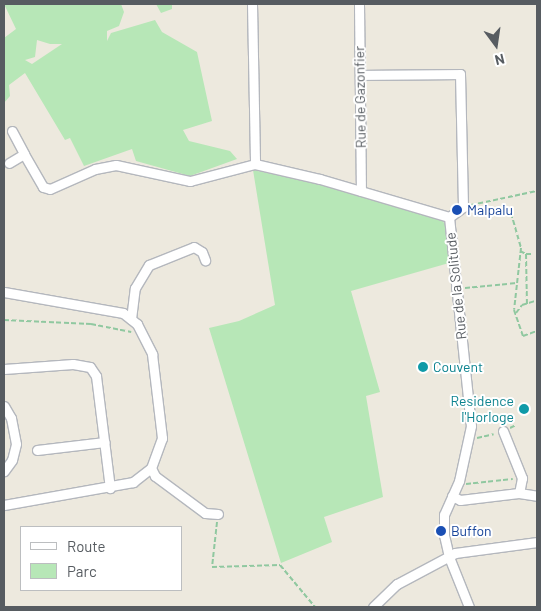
<!DOCTYPE html>
<style>
body{margin:0}
#map{position:relative;width:541px;height:611px;overflow:hidden;background:#ede9de;font-family:Barlow,sans-serif}
div>[style]{position:absolute}
[style*='--x']{left:calc(var(--x)*1px);top:calc(var(--y)*1px);width:calc(var(--w)*1px);rotate:calc(var(--a)*1deg)}
.green>*{inset:0;background:#b7e7b7}
.path>*{height:2px;margin-top:-1px;transform-origin:0;background:repeating-linear-gradient(90deg,#90c8a0 0 5px,transparent 0 7.5px)}
.roads{filter:drop-shadow(1px 0 #b4b7bd) drop-shadow(-1px 0 #b4b7bd) drop-shadow(0 1px #b4b7bd) drop-shadow(0 -1px #b4b7bd)}
.minor>*{height:9px;margin:-4.5px;padding:0 4.5px;transform-origin:4.5px;border-radius:4.5px;background:#fff}
.dots>*{width:14px;height:14px;translate:-50% -50%;box-sizing:border-box;border:2px solid #fff;border-radius:50%}
span{translate:-50% -50%;white-space:nowrap;text-align:center;line-height:1.15;-webkit-text-stroke:4px #fff;paint-order:stroke}
.street-label{font-size:14px;color:#575c61}
.transit-label{font-size:14px;color:#164399}
.left{translate:0 -50%;text-align:left}
.culture-label{font-size:14px;color:#0d838f}
.right{translate:-100% -50%;text-align:right}
.frame{position:absolute;inset:0;border:5px solid #575c61;pointer-events:none}
.legend{position:absolute;left:20px;top:526px;width:162px;height:65px;box-sizing:border-box;background:#fff;border:1px solid #bcbec0;margin:0;padding:6px 9px;list-style:none;font-size:15px;color:#575c61}
.legend li{display:flex;align-items:center;gap:10px;height:25px}
.legend b{width:25px;border:1px solid #bcbec0}
.north{position:absolute;left:471px;top:20px;width:50px;height:50px;-webkit-text-stroke:4px #fff;paint-order:stroke;rotate:166deg;font-size:14px;font-weight:700;line-height:20px;text-align:center;color:#575c61}
.north::after{content:'';display:block;margin:auto;width:18px;height:22px;background:#575c61;clip-path:polygon(50% 0,100% 100%,50% 72%,0 100%)}
</style>
<div id="map">
<div class="green">
<i style="clip-path:polygon(evenodd,4px 4px,121px 4px,124px 12px,119px 26px,107px 31px,107px 41px,111px 33px,155px 20px,162px 32px,197px 52px,212px 121px,183px 130px,189px 141px,230px 151px,237px 159px,190px 176px,136px 161px,132px 149px,84px 166px,70px 138px,65px 140px,25px 73px,9px 85px,10px 96px,4px 103px,4px 38px,16px 29px,4px 4px,37px 40px,50px 44px,62px 44px,32px 64px,25px 60px,35px 57px,37px 40px)"></i>
<i style="clip-path:polygon(156px 4px,172px 4px,172px 9px,161px 13px)"></i>
<i style="clip-path:polygon(253px 170px,326px 185px,441px 219px,445px 224px,449px 263px,351px 291px,380px 392px,366px 396px,383px 497px,324px 517px,332px 542px,281px 563px,209px 328px,239px 321px,275px 305px)"></i>
</div>
<div class="path">
<i style="--x:471;--y:205;--w:67;--a:-12"></i>
<i style="--x:511;--y:213;--w:36;--a:74"></i>
<i style="--x:521;--y:248;--w:62;--a:96.4"></i>
<i style="--x:514;--y:310;--w:28;--a:71"></i>
<i style="--x:523;--y:336;--w:15;--a:-20"></i>
<i style="--x:520;--y:251;--w:7;--a:27"></i>
<i style="--x:526;--y:254;--w:50;--a:88.9"></i>
<i style="--x:526;--y:254;--w:5;--a:0"></i>
<i style="--x:465;--y:288;--w:52;--a:-5.5"></i>
<i style="--x:516;--y:313;--w:10;--a:-53"></i>
<i style="--x:522;--y:305;--w:14;--a:-17"></i>
<i style="--x:4;--y:320;--w:87;--a:2.6"></i>
<i style="--x:91;--y:324;--w:41;--a:11.3"></i>
<i style="--x:510;--y:428;--w:7;--a:-27"></i>
<i style="--x:477;--y:438;--w:17;--a:-13"></i>
<i style="--x:466;--y:484;--w:47;--a:-6.1"></i>
<i style="--x:217;--y:522;--w:45;--a:96.3"></i>
<i style="--x:212;--y:567;--w:68;--a:-1.7"></i>
<i style="--x:280;--y:565;--w:55;--a:50.2"></i>
</div>
<div class="roads">
<div class="minor">
<i style="--x:252;--y:4;--w:160;--a:88.9"></i>
<i style="--x:359;--y:4;--w:187;--a:89.4"></i>
<i style="--x:360;--y:75;--w:100;--a:-0.6"></i>
<i style="--x:460;--y:74;--w:133;--a:88.7"></i>
<i style="--x:463;--y:207;--w:17;--a:144"></i>
<i style="--x:12;--y:131;--w:26;--a:62"></i>
<i style="--x:9;--y:163;--w:17;--a:-31"></i>
<i style="--x:24;--y:154;--w:38;--a:60"></i>
<i style="--x:43;--y:187;--w:7;--a:16"></i>
<i style="--x:50;--y:189;--w:49;--a:-24"></i>
<i style="--x:95;--y:169;--w:21;--a:-11"></i>
<i style="--x:116;--y:165;--w:76;--a:12.2"></i>
<i style="--x:190;--y:181;--w:67;--a:-14.7"></i>
<i style="--x:255;--y:164;--w:67;--a:13"></i>
<i style="--x:320;--y:179;--w:134;--a:16.4"></i>
<i style="--x:449;--y:217;--w:210;--a:84"></i>
<i style="--x:471;--y:426;--w:56;--a:102.3"></i>
<i style="--x:459;--y:481;--w:37;--a:114"></i>
<i style="--x:444;--y:515;--w:20;--a:90"></i>
<i style="--x:444;--y:535;--w:23;--a:77"></i>
<i style="--x:449;--y:557;--w:54;--a:68.2"></i>
<i style="--x:4;--y:292;--w:121;--a:10"></i>
<i style="--x:123;--y:313;--w:18;--a:38"></i>
<i style="--x:137;--y:324;--w:34;--a:63"></i>
<i style="--x:152;--y:354;--w:85;--a:83.2"></i>
<i style="--x:162;--y:438;--w:32;--a:110"></i>
<i style="--x:151;--y:468;--w:23;--a:142"></i>
<i style="--x:133;--y:482;--w:131;--a:169.9"></i>
<i style="--x:131;--y:319;--w:31;--a:-83"></i>
<i style="--x:135;--y:288;--w:27;--a:-59"></i>
<i style="--x:149;--y:265;--w:48;--a:-21.8"></i>
<i style="--x:194;--y:247;--w:9;--a:32"></i>
<i style="--x:202;--y:252;--w:9;--a:69"></i>
<i style="--x:4;--y:369;--w:69;--a:-4.1"></i>
<i style="--x:73;--y:364;--w:17;--a:10"></i>
<i style="--x:90;--y:367;--w:11;--a:56"></i>
<i style="--x:96;--y:376;--w:113;--a:82.9"></i>
<i style="--x:4;--y:406;--w:14;--a:60"></i>
<i style="--x:11;--y:418;--w:26;--a:79"></i>
<i style="--x:16;--y:444;--w:16;--a:104"></i>
<i style="--x:12;--y:460;--w:14;--a:126"></i>
<i style="--x:503;--y:431;--w:51;--a:68"></i>
<i style="--x:522;--y:478;--w:15;--a:101"></i>
<i style="--x:37;--y:450;--w:68;--a:-6.7"></i>
<i style="--x:151;--y:468;--w:9;--a:63"></i>
<i style="--x:155;--y:476;--w:62;--a:36.5"></i>
<i style="--x:205;--y:513;--w:13;--a:4"></i>
<i style="--x:452;--y:496;--w:9;--a:27"></i>
<i style="--x:460;--y:500;--w:59;--a:-6.8"></i>
<i style="--x:519;--y:493;--w:18;--a:9"></i>
<i style="--x:373;--y:607;--w:33;--a:-44"></i>
<i style="--x:397;--y:584;--w:66;--a:-28.1"></i>
<i style="--x:455;--y:553;--w:83;--a:-7.6"></i>
</div>
</div>
<div class="dots">
<i style="left:457px;top:210px;background:#1a4fb4"></i>
<i style="left:423px;top:367px;background:#0f9aa8"></i>
<i style="left:524px;top:409px;background:#0f9aa8"></i>
<i style="left:441px;top:531px;background:#1a4fb4"></i>
</div>
<div class="street-label">
<span style="left:360px;top:97px;rotate:-91deg">Rue de Gazonfier</span>
<span style="left:456px;top:286px;rotate:-96deg">Rue de la Solitude</span>
</div>
<div class="transit-label">
<span class="left" style="left:467px;top:210px">Malpalu</span>
<span class="left" style="left:451px;top:531px">Buffon</span>
</div>
<div class="culture-label">
<span class="left" style="left:433px;top:367px">Couvent</span>
<span class="right" style="left:514px;top:409px">Residence<br>l'Horloge</span>
</div>
<div class="frame"></div>
<ul class="legend">
<li><b style="height:6px;background:#fff"></b>Route</li>
<li><b style="height:14px;background:#b7e7b7"></b>Parc</li>
</ul>
<div class="north">N</div>
</div>
